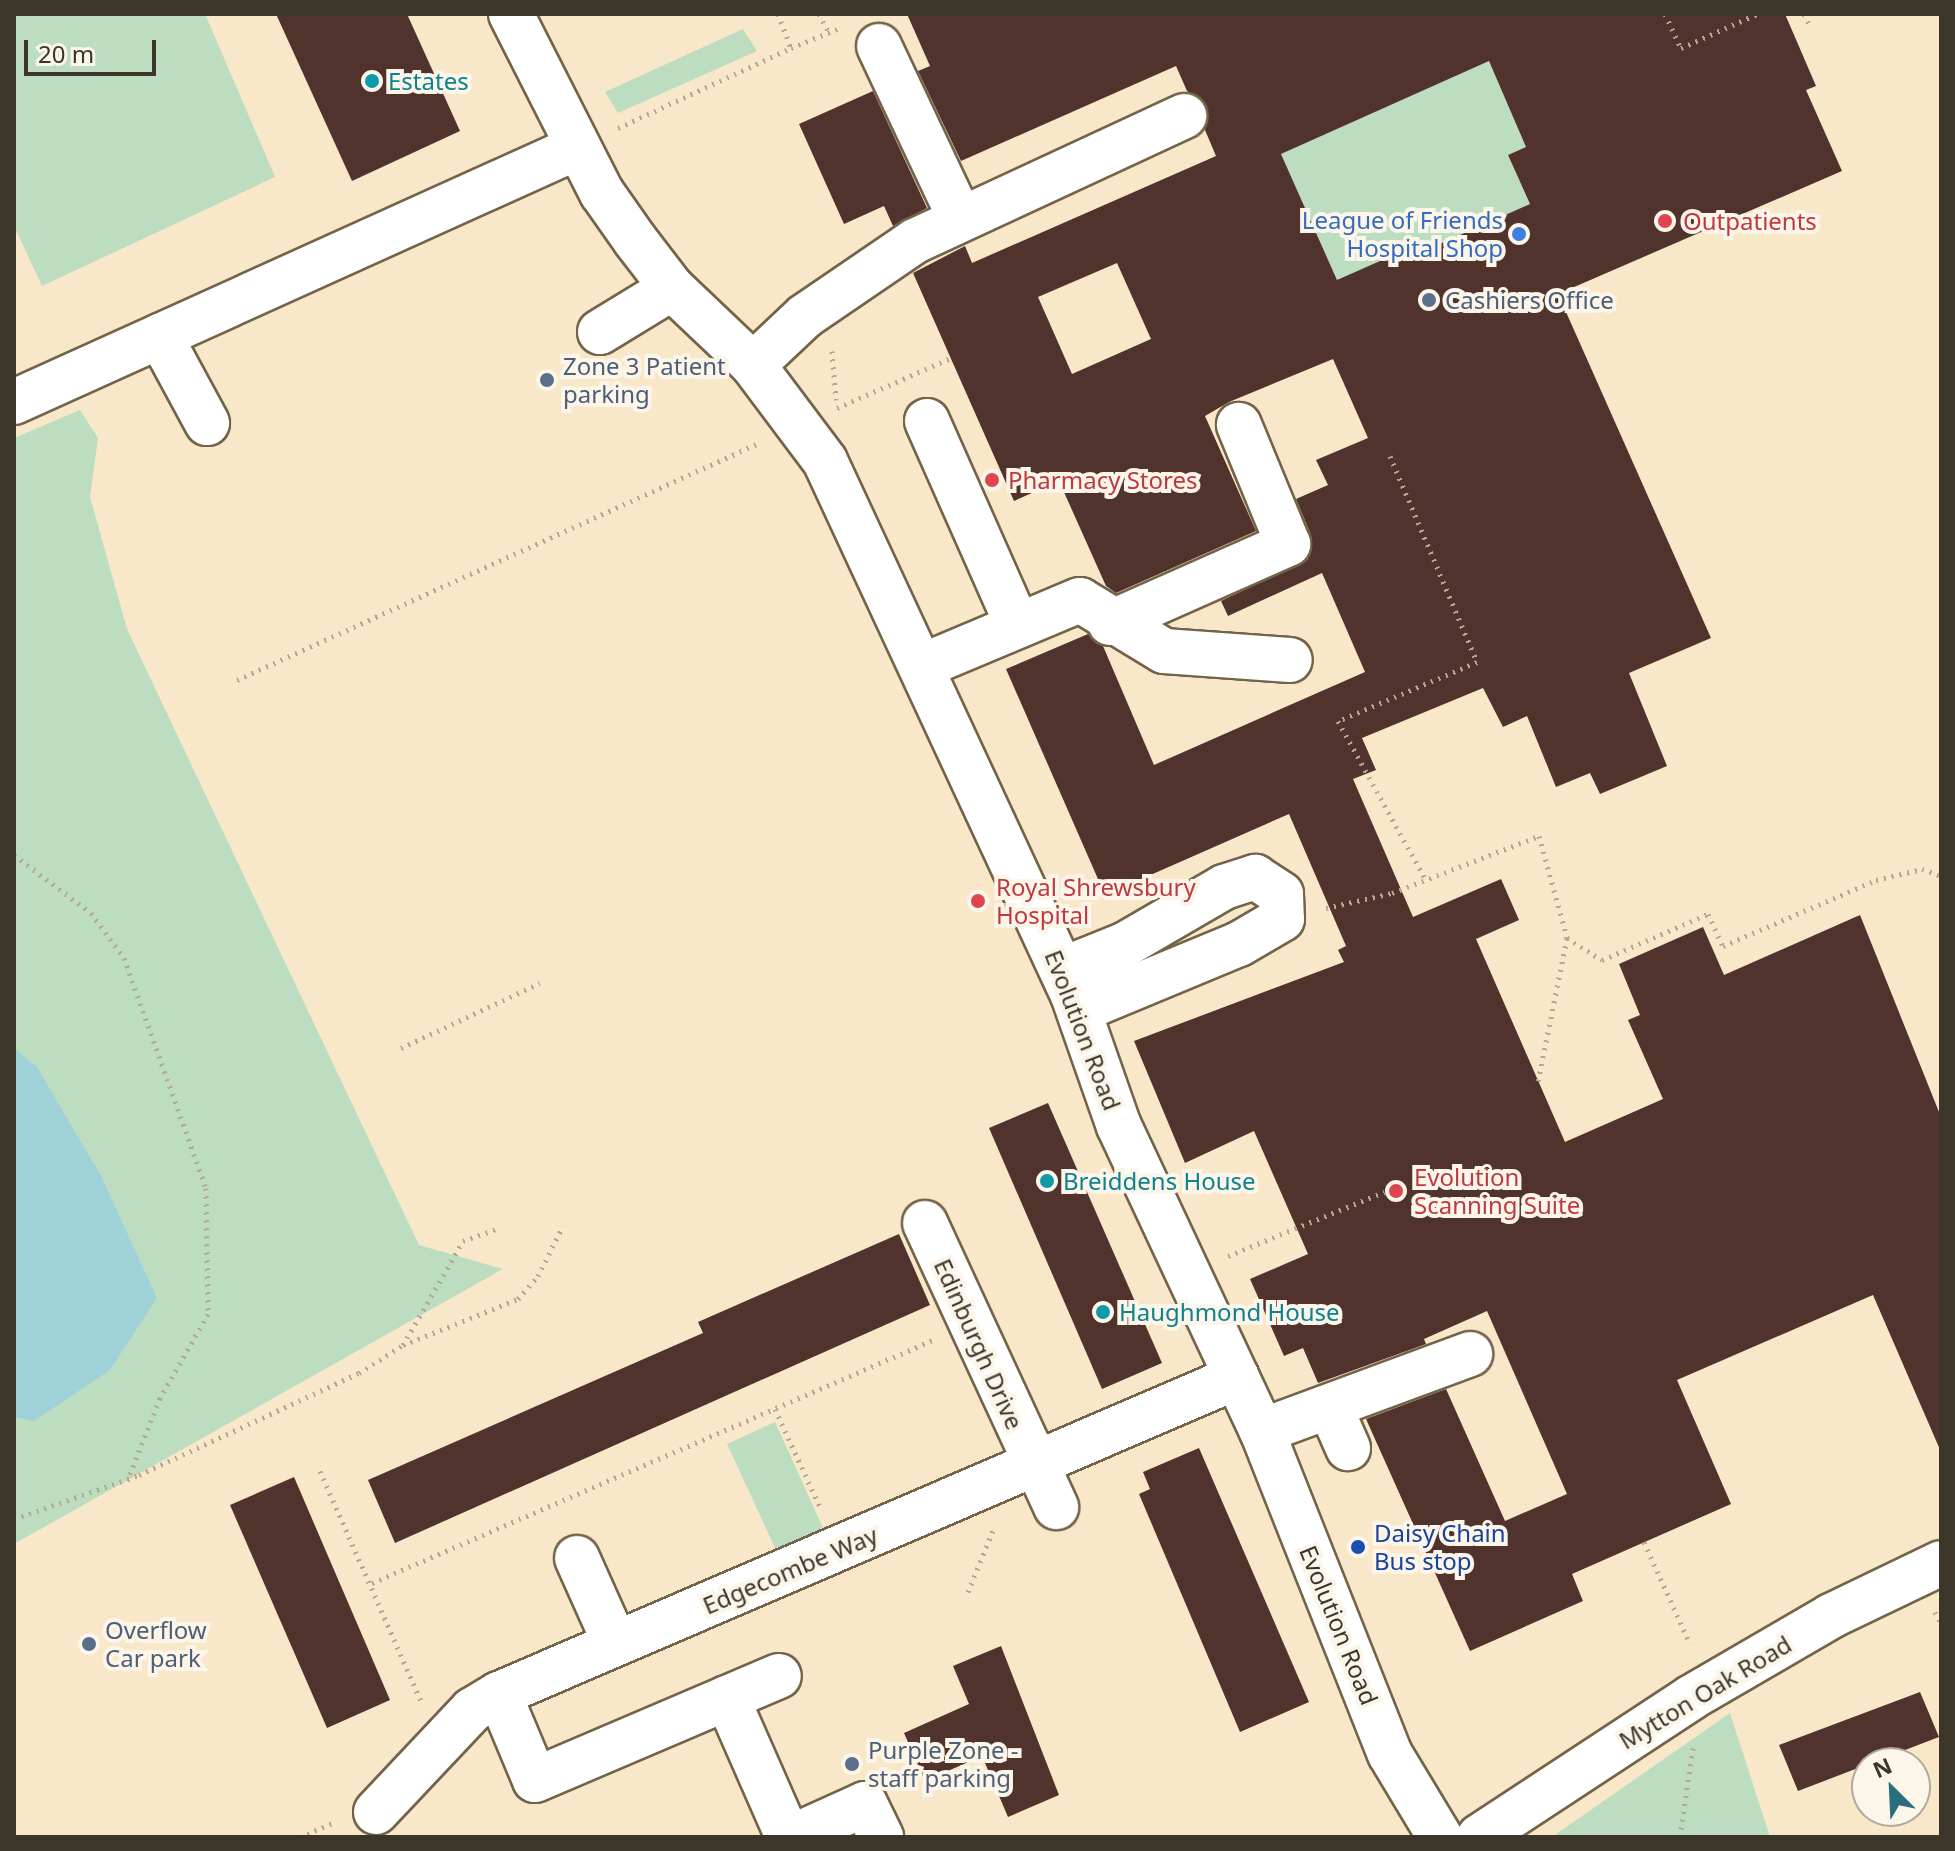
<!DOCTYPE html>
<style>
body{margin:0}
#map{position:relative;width:1955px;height:1851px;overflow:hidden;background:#f8e7c8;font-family:"Noto Sans",sans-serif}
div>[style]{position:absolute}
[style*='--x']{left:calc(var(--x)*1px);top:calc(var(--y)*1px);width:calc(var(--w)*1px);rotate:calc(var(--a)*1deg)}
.green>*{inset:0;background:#bdddc1}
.water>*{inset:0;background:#9fd1d8}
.building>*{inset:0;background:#50332c}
.path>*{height:5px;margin-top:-2.5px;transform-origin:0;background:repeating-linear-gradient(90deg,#b6a890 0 2px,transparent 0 8px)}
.roads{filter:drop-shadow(2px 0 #736449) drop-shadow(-2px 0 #736449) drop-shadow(0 2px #736449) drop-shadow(0 -2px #736449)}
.minor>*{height:44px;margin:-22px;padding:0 22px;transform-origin:22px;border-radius:22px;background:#fff}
.major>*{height:44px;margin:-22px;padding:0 22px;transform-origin:22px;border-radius:22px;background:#fff}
.dots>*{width:22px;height:22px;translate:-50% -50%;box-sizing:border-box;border:4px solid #fcf5e9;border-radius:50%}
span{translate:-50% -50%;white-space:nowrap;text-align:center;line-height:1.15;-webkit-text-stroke:8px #fcf5e9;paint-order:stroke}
.culture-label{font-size:24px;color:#0d838f}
.left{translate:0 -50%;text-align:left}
.shop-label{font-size:24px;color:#366cbe}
.right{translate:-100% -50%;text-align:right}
.health-label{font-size:24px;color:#be3a42}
.service-label{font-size:24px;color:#4e5e75}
.street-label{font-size:24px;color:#3c362a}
.transit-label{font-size:24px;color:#164399}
.frame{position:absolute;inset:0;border:16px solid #3c362a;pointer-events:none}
.north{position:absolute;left:1851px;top:1747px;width:80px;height:80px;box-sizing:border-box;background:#fcf5e9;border:2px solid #afa99d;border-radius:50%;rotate:336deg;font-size:22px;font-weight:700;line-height:32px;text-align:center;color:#3c362a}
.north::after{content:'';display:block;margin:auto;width:28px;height:36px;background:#2b6d80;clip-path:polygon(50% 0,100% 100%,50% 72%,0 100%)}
.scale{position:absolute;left:24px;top:40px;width:132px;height:36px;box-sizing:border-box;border:4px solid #3c362a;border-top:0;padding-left:10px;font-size:24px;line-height:28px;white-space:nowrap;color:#3c362a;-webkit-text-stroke:6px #fcf5e9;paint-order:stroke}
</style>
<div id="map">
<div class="green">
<i style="clip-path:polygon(14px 14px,205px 14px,275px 177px,42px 286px,14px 226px)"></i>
<i style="clip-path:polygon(743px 29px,757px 51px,618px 113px,605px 92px)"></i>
<i style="clip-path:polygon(1489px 61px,1526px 147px,1508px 155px,1530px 204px,1399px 262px,1396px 255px,1346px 300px,1281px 154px)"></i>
<i style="clip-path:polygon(80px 410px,98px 438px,90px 497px,127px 629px,419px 1245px,503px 1269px,14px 1544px,14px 438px)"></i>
<i style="clip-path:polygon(775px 1422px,823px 1528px,776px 1550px,727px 1444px)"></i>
<i style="clip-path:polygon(1730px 1713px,1770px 1837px,1552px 1837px)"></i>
</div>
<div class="water">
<i style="clip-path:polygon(14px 1048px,37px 1067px,101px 1176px,157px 1298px,110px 1370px,34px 1421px,14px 1417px)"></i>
</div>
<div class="building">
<i style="clip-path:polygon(276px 14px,407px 14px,460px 131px,352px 181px)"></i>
<i style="clip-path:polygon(evenodd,907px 14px,1785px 14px,1816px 86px,1806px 90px,1842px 171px,1558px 294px,1711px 638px,1629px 673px,1667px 766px,1600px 794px,1590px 773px,1556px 787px,1527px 716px,1503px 727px,1483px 688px,1362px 738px,1376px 770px,1353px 779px,1413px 917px,1501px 879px,1519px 920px,1476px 939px,1565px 1142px,1663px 1099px,1628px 1020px,1640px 1015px,1619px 964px,1703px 927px,1724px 975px,1860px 915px,1941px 1117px,1941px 1452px,1873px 1295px,1677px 1380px,1731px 1504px,1572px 1574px,1583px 1601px,1470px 1651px,1366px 1419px,1446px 1389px,1505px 1521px,1567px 1494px,1487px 1311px,1424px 1339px,1426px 1344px,1318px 1383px,1303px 1348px,1284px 1356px,1250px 1279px,1308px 1254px,1254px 1131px,1185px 1163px,1134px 1041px,1344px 962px,1338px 950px,1346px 946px,1289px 814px,1105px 895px,1006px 669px,1088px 634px,1103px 646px,1154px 765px,1365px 672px,1322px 573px,1228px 616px,1221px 601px,1308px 559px,1311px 535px,1296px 499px,1328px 485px,1316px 460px,1368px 438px,1333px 359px,1229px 402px,1205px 416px,1256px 531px,1116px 593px,1106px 586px,1059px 481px,1014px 501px,913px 273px,965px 246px,972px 263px,1216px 156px,1205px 130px,1207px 106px,1187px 91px,1176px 66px,961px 161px,918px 71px,930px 66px,907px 14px,1489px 61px,1526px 147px,1508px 155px,1530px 204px,1399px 262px,1396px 254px,1337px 280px,1281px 154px,1489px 61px,907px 14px,1117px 263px,1151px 339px,1072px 374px,1038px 297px,1117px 263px)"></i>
<i style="clip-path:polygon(873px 91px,927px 208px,893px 226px,884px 206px,844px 224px,799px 124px)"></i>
<i style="clip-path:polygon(1048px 1103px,1162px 1363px,1102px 1389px,989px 1128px)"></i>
<i style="clip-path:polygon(899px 1234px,930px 1305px,395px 1543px,368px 1480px,703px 1333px,698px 1322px)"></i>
<i style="clip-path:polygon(1199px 1448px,1309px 1702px,1240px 1732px,1139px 1494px,1150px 1489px,1143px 1472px)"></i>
<i style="clip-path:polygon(294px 1477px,390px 1700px,327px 1728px,230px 1505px)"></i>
<i style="clip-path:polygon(1001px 1646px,1059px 1795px,1008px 1817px,982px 1756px,925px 1781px,904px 1733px,969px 1704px,953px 1666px)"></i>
<i style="clip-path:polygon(1920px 1692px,1939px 1737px,1798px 1791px,1779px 1745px)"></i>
</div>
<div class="path">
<i style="--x:778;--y:14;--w:36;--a:69"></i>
<i style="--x:791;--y:48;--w:50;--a:-22.4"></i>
<i style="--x:819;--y:14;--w:21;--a:62"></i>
<i style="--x:1665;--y:14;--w:38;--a:65"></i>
<i style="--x:1681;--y:48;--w:83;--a:-24.1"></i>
<i style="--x:1804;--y:14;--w:13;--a:63"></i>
<i style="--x:618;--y:128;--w:191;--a:-24.8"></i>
<i style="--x:832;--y:351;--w:49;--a:85.3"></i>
<i style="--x:837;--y:408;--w:124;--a:-23.7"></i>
<i style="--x:1390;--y:456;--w:224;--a:67.1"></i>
<i style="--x:1477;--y:662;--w:151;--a:157"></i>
<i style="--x:1338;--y:721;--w:178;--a:61.1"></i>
<i style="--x:237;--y:680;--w:573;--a:-24.42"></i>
<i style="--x:14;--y:855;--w:96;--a:37"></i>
<i style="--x:91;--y:913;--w:56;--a:53.7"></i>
<i style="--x:124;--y:958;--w:244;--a:70.4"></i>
<i style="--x:206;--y:1188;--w:126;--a:89.1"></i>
<i style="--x:208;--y:1314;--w:97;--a:119.7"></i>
<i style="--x:160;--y:1398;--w:87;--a:111.6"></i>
<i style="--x:1326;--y:908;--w:68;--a:-12.8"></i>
<i style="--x:1392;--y:893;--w:158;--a:-21.2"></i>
<i style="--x:1539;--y:836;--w:106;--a:74.6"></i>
<i style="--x:1567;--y:938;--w:147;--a:101.4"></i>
<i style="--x:1567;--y:938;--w:41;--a:32.2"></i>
<i style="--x:1602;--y:960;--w:116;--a:-23.5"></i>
<i style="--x:1708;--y:914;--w:35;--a:65"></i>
<i style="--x:1723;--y:946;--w:167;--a:-23.3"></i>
<i style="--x:1876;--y:880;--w:47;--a:-13.4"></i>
<i style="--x:1922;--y:869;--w:20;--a:20"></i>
<i style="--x:401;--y:1048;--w:153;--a:-25.1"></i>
<i style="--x:1228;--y:1256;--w:169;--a:-22.3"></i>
<i style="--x:403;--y:1345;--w:124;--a:-21.8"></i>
<i style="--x:518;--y:1299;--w:30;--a:-49"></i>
<i style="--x:538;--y:1276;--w:56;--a:-63.4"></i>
<i style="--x:775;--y:1409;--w:110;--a:65.3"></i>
<i style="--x:320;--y:1471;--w:251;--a:66.3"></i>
<i style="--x:14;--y:1519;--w:133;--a:-19.4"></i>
<i style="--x:139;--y:1475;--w:242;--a:-24.9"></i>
<i style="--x:359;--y:1373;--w:52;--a:-32.5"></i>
<i style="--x:403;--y:1345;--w:120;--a:-60"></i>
<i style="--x:463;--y:1241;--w:35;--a:-20"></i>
<i style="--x:1644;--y:1542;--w:112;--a:65.7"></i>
<i style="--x:372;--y:1583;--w:611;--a:-23.42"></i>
<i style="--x:968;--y:1592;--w:67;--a:-68"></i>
<i style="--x:1935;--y:1612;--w:13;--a:63"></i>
<i style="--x:300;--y:1837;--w:39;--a:-23"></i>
<i style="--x:1680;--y:1837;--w:90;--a:-81.7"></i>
</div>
<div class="roads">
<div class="minor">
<i style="--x:511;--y:14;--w:201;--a:63.1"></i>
<i style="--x:602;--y:193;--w:57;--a:54.9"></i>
<i style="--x:635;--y:240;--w:61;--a:52.4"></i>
<i style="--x:672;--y:288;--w:112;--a:43.5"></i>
<i style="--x:753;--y:365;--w:120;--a:53.1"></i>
<i style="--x:825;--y:461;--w:589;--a:65.09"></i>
<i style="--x:1073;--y:995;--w:139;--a:70.7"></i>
<i style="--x:1119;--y:1126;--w:337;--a:64.9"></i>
<i style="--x:1262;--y:1431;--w:347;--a:68.4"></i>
<i style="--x:1390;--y:1754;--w:97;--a:58.9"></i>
<i style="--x:879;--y:46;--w:190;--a:64.8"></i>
<i style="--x:600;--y:332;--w:84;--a:-31.4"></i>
<i style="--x:160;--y:336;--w:99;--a:61.6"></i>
<i style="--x:753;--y:365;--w:71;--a:-43.3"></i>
<i style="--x:805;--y:316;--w:133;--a:-34.3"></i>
<i style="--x:915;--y:241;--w:297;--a:-24.9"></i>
<i style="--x:14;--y:402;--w:619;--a:-24.33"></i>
<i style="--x:927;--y:421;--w:224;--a:66.1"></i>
<i style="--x:1110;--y:623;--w:195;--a:-23.9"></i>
<i style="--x:1288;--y:544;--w:129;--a:-112.4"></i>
<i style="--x:925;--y:665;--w:168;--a:-22.8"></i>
<i style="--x:1080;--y:600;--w:98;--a:31.3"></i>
<i style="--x:1164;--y:651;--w:126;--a:4.1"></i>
<i style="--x:1062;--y:970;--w:69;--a:-22.1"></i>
<i style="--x:1126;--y:944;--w:113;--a:-30.2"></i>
<i style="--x:1224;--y:887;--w:33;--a:-18"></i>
<i style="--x:1255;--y:877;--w:31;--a:33"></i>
<i style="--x:1281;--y:894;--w:25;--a:88"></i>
<i style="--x:1282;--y:919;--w:50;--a:149.8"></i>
<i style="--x:1239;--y:944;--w:172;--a:157.5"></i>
<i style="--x:925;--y:1223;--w:313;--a:65.2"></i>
<i style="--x:1330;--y:1407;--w:45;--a:66.3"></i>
<i style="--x:1262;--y:1431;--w:222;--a:-20.3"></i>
<i style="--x:577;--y:1558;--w:93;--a:65.9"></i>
<i style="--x:499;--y:1694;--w:93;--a:67.3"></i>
<i style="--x:535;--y:1780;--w:265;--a:-23.1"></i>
<i style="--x:727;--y:1698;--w:152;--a:66.3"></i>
<i style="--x:376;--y:1812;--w:140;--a:-46.7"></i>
<i style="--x:472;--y:1710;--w:31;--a:-31"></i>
<i style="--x:499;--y:1694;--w:803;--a:-23.25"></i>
<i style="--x:792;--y:1837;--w:80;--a:-24.3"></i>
<i style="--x:865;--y:1804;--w:37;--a:64"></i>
</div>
<div class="major">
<i style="--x:1479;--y:1837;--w:255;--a:-33.3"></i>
<i style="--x:1692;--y:1697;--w:161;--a:-30.2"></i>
<i style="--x:1831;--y:1616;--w:122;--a:-25.7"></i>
</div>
</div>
<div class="dots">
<i style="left:372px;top:81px;background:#0f9aa8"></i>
<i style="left:1665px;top:221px;background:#e0444e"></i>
<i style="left:1519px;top:234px;background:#3f7fe0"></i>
<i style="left:1429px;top:300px;background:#5c6f8a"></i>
<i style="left:547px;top:380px;background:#5c6f8a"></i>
<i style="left:992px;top:480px;background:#e0444e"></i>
<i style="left:978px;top:901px;background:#e0444e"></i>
<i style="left:1047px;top:1181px;background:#0f9aa8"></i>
<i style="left:1396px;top:1191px;background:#e0444e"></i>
<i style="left:1103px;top:1312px;background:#0f9aa8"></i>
<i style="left:1358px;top:1547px;background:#1a4fb4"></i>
<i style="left:89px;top:1644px;background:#5c6f8a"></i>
<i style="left:852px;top:1764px;background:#5c6f8a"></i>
</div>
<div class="culture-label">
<span class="left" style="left:388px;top:81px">Estates</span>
<span class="left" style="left:1063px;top:1181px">Breiddens House</span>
<span class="left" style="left:1119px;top:1312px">Haughmond House</span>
</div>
<div class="shop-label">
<span class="right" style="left:1503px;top:234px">League of Friends<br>Hospital Shop</span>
</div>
<div class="health-label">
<span class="left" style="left:1683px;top:221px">Outpatients</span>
<span class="left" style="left:1008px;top:480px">Pharmacy Stores</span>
<span class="left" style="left:996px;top:901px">Royal Shrewsbury<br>Hospital</span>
<span class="left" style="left:1414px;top:1191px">Evolution<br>Scanning Suite</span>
</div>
<div class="service-label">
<span class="left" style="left:1445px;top:300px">Cashiers Office</span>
<span class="left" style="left:563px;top:380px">Zone 3 Patient<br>parking</span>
<span class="left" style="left:105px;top:1644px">Overflow<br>Car park</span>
<span class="left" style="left:868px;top:1764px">Purple Zone -<br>staff parking</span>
</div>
<div class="street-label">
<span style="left:1083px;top:1030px;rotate:69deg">Evolution Road</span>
<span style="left:979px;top:1344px;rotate:66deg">Edinburgh Drive</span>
<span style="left:790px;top:1570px;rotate:-23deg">Edgecombe Way</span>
<span style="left:1339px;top:1625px;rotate:68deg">Evolution Road</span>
<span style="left:1705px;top:1692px;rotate:-31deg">Mytton Oak Road</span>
</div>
<div class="transit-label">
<span class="left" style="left:1374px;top:1547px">Daisy Chain<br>Bus stop</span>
</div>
<div class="frame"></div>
<div class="north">N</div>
<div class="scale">20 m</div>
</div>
